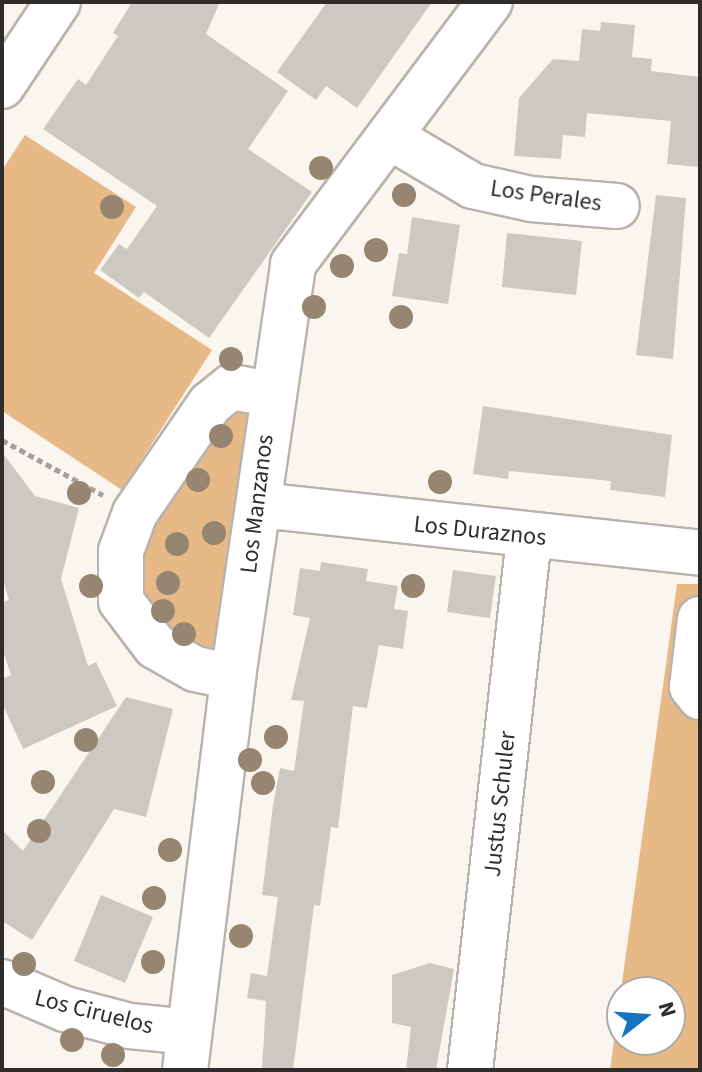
<!DOCTYPE html>
<style>
body{margin:0}
#map{position:relative;width:702px;height:1072px;overflow:hidden;background:#fbf5ef;font-family:"Source Sans 3",sans-serif}
div>[style]{position:absolute}
[style*='--x']{left:calc(var(--x)*1px);top:calc(var(--y)*1px);width:calc(var(--w)*1px);rotate:calc(var(--a)*1deg)}
.green>*{inset:0;background:#e6b986}
.building>*{inset:0;background:#cec8c2}
.path>*{height:5px;margin-top:-2.5px;transform-origin:0;background:repeating-linear-gradient(90deg,#a5a09c 0 6px,transparent 0 10px)}
.roads{filter:drop-shadow(2px 0 #b9b3ad) drop-shadow(-2px 0 #b9b3ad) drop-shadow(0 2px #b9b3ad) drop-shadow(0 -2px #b9b3ad)}
.minor>*{height:44px;margin:-22px;padding:0 22px;transform-origin:22px;border-radius:22px;background:#fff}
.trees>*{width:24px;height:24px;margin:-12px;border-radius:50%;background:#968570}
span{translate:-50% -50%;white-space:nowrap;text-align:center;line-height:1.15;-webkit-text-stroke:7px #fff;paint-order:stroke}
.street-label{font-size:24px;color:#2f2d2b}
.frame{position:absolute;inset:0;border:4px solid #2f2d2b;pointer-events:none}
.north{position:absolute;left:606px;top:976px;width:80px;height:80px;box-sizing:border-box;background:#fff;border:2px solid #acabaa;border-radius:50%;rotate:73deg;font-size:22px;font-weight:700;line-height:32px;text-align:center;color:#2f2d2b}
.north::after{content:'';display:block;margin:auto;width:28px;height:36px;background:#1573c0;clip-path:polygon(50% 0,100% 100%,50% 72%,0 100%)}
</style>
<div id="map">
<div class="green">
<i style="clip-path:polygon(25px 135px,136px 207px,94px 273px,212px 350px,122px 490px,2px 411px,2px 170px)"></i>
<i style="clip-path:polygon(228px 401px,251px 407px,221px 659px,198px 662px,129px 595px,130px 545px)"></i>
<i style="clip-path:polygon(evenodd,677px 584px,700px 584px,700px 1070px,610px 1070px,677px 584px,622px 992px,670px 992px,670px 1040px,622px 1040px,622px 992px)"></i>
</div>
<div class="building">
<i style="clip-path:polygon(132px 2px,220px 2px,206px 34px,288px 91px,248px 149px,312px 192px,209px 338px,144px 292px,139px 298px,100px 270px,119px 244px,127px 249px,157px 206px,43px 129px,78px 79px,86px 85px,118px 36px,113px 33px)"></i>
<i style="clip-path:polygon(327px 2px,432px 2px,357px 108px,326px 86px,316px 100px,277px 72px)"></i>
<i style="clip-path:polygon(601px 22px,635px 25px,632px 57px,652px 59px,651px 71px,700px 77px,700px 167px,667px 164px,671px 121px,587px 113px,585px 137px,563px 135px,561px 159px,514px 156px,519px 98px,553px 59px,579px 61px,582px 29px,600px 31px)"></i>
<i style="clip-path:polygon(656px 195px,686px 198px,673px 359px,636px 355px)"></i>
<i style="clip-path:polygon(412px 217px,460px 225px,448px 304px,392px 296px,399px 253px,407px 254px)"></i>
<i style="clip-path:polygon(507px 233px,582px 241px,576px 295px,502px 287px)"></i>
<i style="clip-path:polygon(483px 406px,672px 435px,665px 497px,610px 490px,611px 481px,509px 471px,508px 479px,473px 474px)"></i>
<i style="clip-path:polygon(2px 452px,35px 496px,79px 508px,61px 579px,88px 666px,96px 662px,117px 706px,23px 749px,2px 703px,2px 679px,11px 675px,2px 648px,2px 602px,9px 600px,2px 577px)"></i>
<i style="clip-path:polygon(321px 562px,368px 569px,366px 581px,398px 586px,394px 609px,408px 611px,403px 649px,379px 645px,367px 708px,353px 706px,338px 828px,331px 827px,320px 906px,314px 905px,293px 1070px,262px 1070px,266px 1001px,247px 998px,251px 973px,267px 976px,278px 897px,262px 895px,273px 805px,280px 768px,294px 771px,304px 701px,291px 700px,310px 618px,293px 615px,300px 568px,320px 571px)"></i>
<i style="clip-path:polygon(453px 570px,496px 576px,490px 618px,447px 612px)"></i>
<i style="clip-path:polygon(126px 697px,173px 709px,146px 817px,114px 809px,32px 940px,2px 921px,2px 830px,23px 851px)"></i>
<i style="clip-path:polygon(101px 895px,153px 917px,125px 983px,74px 961px)"></i>
<i style="clip-path:polygon(430px 963px,454px 969px,436px 1070px,406px 1070px,411px 1027px,392px 1023px,392px 975px)"></i>
</div>
<div class="path">
<i style="--x:2;--y:440;--w:115;--a:28.6"></i>
</div>
<div class="roads">
<div class="minor">
<i style="--x:2;--y:86;--w:101;--a:-56.3"></i>
<i style="--x:392;--y:138;--w:94;--a:30.7"></i>
<i style="--x:473;--y:186;--w:59;--a:12.6"></i>
<i style="--x:531;--y:199;--w:86;--a:4.7"></i>
<i style="--x:260;--y:505;--w:443;--a:6.2"></i>
<i style="--x:700;--y:619;--w:68;--a:96.7"></i>
<i style="--x:692;--y:687;--w:13;--a:51"></i>
<i style="--x:233;--y:677;--w:39;--a:-168"></i>
<i style="--x:195;--y:669;--w:46;--a:-150.1"></i>
<i style="--x:155;--y:646;--w:56;--a:-127.1"></i>
<i style="--x:121;--y:601;--w:50;--a:-90"></i>
<i style="--x:121;--y:551;--w:40;--a:-69.8"></i>
<i style="--x:135;--y:513;--w:132;--a:-55.5"></i>
<i style="--x:210;--y:404;--w:27;--a:-39"></i>
<i style="--x:231;--y:387;--w:41;--a:9.9"></i>
<i style="--x:2;--y:982;--w:69;--a:23.2"></i>
<i style="--x:65;--y:1009;--w:67;--a:14.7"></i>
<i style="--x:130;--y:1026;--w:59;--a:5.8"></i>
<i style="--x:185;--y:1070;--w:396;--a:-83"></i>
<i style="--x:233;--y:677;--w:417;--a:-81.7"></i>
<i style="--x:293;--y:264;--w:328;--a:-53.1"></i>
<i style="--x:470;--y:1070;--w:536;--a:-83.68"></i>
</div>
</div>
<div class="trees">
<i style="left:321px;top:168px"></i>
<i style="left:404px;top:195px"></i>
<i style="left:112px;top:207px"></i>
<i style="left:376px;top:250px"></i>
<i style="left:342px;top:266px"></i>
<i style="left:314px;top:307px"></i>
<i style="left:401px;top:317px"></i>
<i style="left:231px;top:359px"></i>
<i style="left:221px;top:436px"></i>
<i style="left:198px;top:480px"></i>
<i style="left:440px;top:482px"></i>
<i style="left:79px;top:493px"></i>
<i style="left:214px;top:533px"></i>
<i style="left:177px;top:544px"></i>
<i style="left:168px;top:583px"></i>
<i style="left:91px;top:586px"></i>
<i style="left:413px;top:586px"></i>
<i style="left:163px;top:611px"></i>
<i style="left:184px;top:634px"></i>
<i style="left:276px;top:737px"></i>
<i style="left:86px;top:740px"></i>
<i style="left:250px;top:760px"></i>
<i style="left:43px;top:782px"></i>
<i style="left:263px;top:783px"></i>
<i style="left:39px;top:831px"></i>
<i style="left:170px;top:850px"></i>
<i style="left:154px;top:898px"></i>
<i style="left:241px;top:936px"></i>
<i style="left:153px;top:962px"></i>
<i style="left:24px;top:964px"></i>
<i style="left:72px;top:1040px"></i>
<i style="left:113px;top:1055px"></i>
</div>
<div class="street-label">
<span style="left:546px;top:196px;rotate:8deg">Los Perales</span>
<span style="left:257px;top:504px;rotate:-83deg">Los Manzanos</span>
<span style="left:480px;top:531px;rotate:6deg">Los Duraznos</span>
<span style="left:500px;top:804px;rotate:-84deg">Justus Schuler</span>
<span style="left:94px;top:1012px;rotate:14deg">Los Ciruelos</span>
</div>
<div class="frame"></div>
<div class="north">N</div>
</div>
